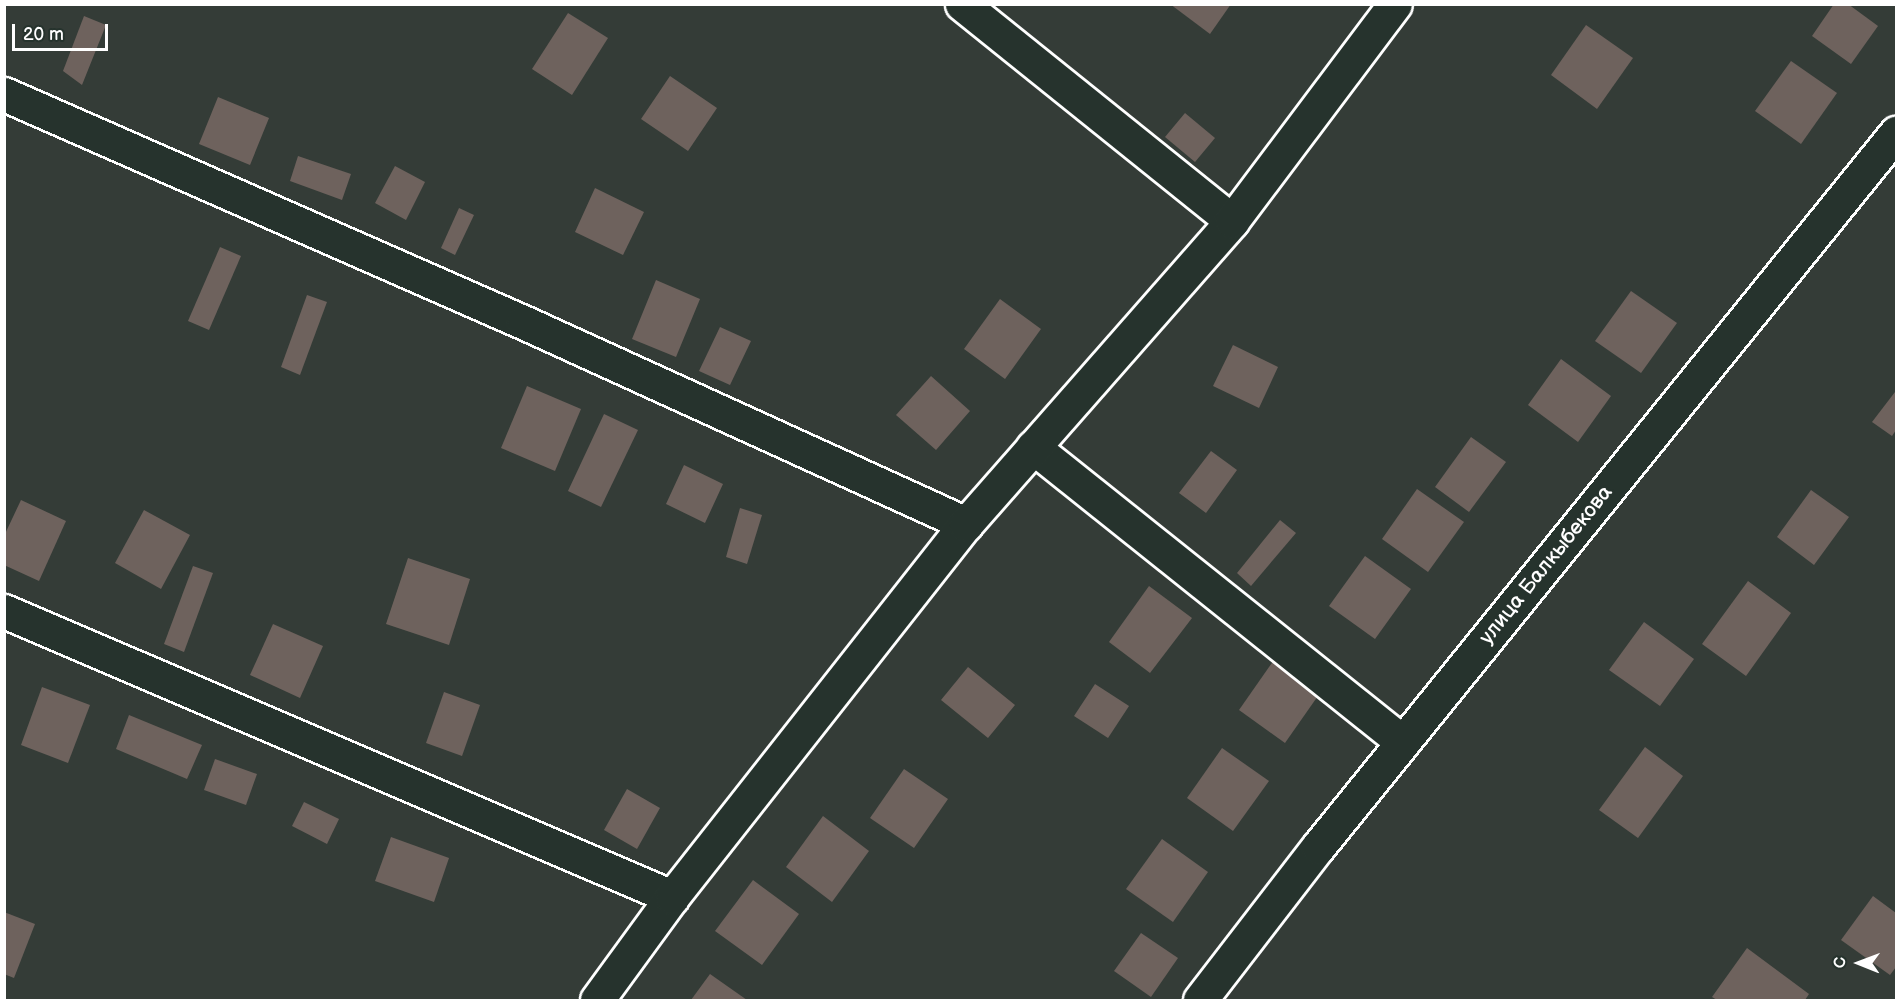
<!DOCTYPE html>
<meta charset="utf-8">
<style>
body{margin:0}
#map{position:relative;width:1901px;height:1005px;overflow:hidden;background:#343c37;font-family:"Balsamiq Sans",sans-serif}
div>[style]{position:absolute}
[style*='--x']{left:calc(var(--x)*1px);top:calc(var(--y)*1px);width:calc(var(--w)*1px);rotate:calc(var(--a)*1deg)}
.building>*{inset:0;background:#6e625d}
.roads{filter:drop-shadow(2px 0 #fff) drop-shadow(-2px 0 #fff) drop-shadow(0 2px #fff) drop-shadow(0 -2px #fff)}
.minor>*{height:33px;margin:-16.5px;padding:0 16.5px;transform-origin:16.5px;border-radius:16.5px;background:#26332d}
span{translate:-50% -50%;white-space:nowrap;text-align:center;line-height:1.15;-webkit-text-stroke:5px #26332d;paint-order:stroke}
.street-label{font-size:21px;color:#fff}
.frame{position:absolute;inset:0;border:6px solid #fff;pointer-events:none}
.north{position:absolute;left:1829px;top:933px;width:60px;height:60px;-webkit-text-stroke:4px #26332d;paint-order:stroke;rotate:271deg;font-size:16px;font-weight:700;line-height:24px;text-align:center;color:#fff}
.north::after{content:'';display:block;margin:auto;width:21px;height:27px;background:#fff;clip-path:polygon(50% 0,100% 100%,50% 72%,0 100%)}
.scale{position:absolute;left:12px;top:24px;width:96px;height:27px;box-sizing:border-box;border:3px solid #fff;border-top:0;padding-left:8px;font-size:18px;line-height:21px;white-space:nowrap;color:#fff;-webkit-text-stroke:4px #26332d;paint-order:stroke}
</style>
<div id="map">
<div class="building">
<i style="clip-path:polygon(1170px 4px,1231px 4px,1210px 34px)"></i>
<i style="clip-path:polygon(1834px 4px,1848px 4px,1878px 26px,1851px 64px,1812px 36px)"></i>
<i style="clip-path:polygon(568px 13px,608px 38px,572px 95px,532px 69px)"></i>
<i style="clip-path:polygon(84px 16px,106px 25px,82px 85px,63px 71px)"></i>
<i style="clip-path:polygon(1586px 25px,1633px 58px,1597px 109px,1551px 75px)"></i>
<i style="clip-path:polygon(1791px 61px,1837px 93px,1801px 144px,1755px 111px)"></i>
<i style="clip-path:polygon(670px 76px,717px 108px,688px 151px,641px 119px)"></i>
<i style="clip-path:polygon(218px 97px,269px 118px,250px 165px,199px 144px)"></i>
<i style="clip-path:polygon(1185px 113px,1215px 138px,1195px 162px,1165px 137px)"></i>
<i style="clip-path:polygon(298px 156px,351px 174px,342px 200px,290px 181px)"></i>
<i style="clip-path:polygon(395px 166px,425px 182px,406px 220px,375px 203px)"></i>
<i style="clip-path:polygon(595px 188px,644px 212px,623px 255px,575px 232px)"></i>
<i style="clip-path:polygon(459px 208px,474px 215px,455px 255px,441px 248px)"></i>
<i style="clip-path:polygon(220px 247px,241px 256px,209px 330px,188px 321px)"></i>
<i style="clip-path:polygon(656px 280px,700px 299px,676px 357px,632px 339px)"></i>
<i style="clip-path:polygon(1631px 291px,1677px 323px,1641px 373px,1595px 341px)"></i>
<i style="clip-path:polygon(307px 295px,327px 302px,300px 375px,281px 367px)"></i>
<i style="clip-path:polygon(1000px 299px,1041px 329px,1005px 379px,964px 349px)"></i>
<i style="clip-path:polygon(720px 327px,751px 341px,730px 385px,699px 371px)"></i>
<i style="clip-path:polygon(1233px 345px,1278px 367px,1259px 408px,1213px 386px)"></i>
<i style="clip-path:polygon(1561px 359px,1611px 396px,1578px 442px,1528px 405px)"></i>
<i style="clip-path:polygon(931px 376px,970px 411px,936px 450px,896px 415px)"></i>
<i style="clip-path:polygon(527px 386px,581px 409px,555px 471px,501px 448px)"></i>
<i style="clip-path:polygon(1895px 392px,1896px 430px,1892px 436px,1872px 422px)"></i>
<i style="clip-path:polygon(604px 414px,638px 430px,601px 507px,568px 491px)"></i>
<i style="clip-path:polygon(1471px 437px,1506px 462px,1469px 512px,1435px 487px)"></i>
<i style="clip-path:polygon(1211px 451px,1237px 470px,1206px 513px,1179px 493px)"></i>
<i style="clip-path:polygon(684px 465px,723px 484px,705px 523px,666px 504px)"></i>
<i style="clip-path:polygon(1417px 489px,1464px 522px,1428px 572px,1382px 539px)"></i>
<i style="clip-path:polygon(1811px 490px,1849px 517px,1814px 565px,1777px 537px)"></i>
<i style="clip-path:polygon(21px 500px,66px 521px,39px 581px,4px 565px,4px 536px)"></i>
<i style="clip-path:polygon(740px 508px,762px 515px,747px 564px,726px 557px)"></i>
<i style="clip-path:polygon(144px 510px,190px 535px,161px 589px,115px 563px)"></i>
<i style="clip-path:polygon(1280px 520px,1296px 533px,1251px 586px,1237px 573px)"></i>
<i style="clip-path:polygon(1365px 556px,1411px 589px,1375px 639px,1329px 606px)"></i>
<i style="clip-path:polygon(408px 558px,470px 579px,449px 645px,386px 624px)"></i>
<i style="clip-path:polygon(193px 566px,213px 573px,184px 652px,164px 644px)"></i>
<i style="clip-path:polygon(1748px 581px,1791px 613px,1746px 676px,1702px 644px)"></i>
<i style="clip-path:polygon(1149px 586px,1192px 618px,1150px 673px,1109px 642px)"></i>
<i style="clip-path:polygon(1644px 622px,1694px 659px,1660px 706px,1609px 670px)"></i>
<i style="clip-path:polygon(273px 624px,323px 646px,300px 698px,250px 675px)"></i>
<i style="clip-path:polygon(1274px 660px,1320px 693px,1285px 743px,1239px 710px)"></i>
<i style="clip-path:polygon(968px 667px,1015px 705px,988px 738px,941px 700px)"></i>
<i style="clip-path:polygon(1095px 684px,1129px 706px,1108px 738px,1074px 716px)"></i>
<i style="clip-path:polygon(42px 687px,90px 705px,68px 763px,21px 745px)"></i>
<i style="clip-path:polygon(444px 692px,480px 705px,462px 756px,426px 743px)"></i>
<i style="clip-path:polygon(129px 715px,202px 745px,187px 779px,116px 749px)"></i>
<i style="clip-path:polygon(1645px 747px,1683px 776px,1638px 838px,1599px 810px)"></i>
<i style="clip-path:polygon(1222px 748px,1269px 781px,1233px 831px,1187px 798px)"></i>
<i style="clip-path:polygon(215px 759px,257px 774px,246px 805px,204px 790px)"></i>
<i style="clip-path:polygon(904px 769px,948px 799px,914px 848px,870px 818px)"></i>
<i style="clip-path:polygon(627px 789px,660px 808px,637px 849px,604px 830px)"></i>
<i style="clip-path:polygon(304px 802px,339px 819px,327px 844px,292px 826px)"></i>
<i style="clip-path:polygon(823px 816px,869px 851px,832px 902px,786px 867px)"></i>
<i style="clip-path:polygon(391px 837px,449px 858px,434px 902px,375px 881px)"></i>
<i style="clip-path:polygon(1162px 839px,1208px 872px,1173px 922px,1126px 889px)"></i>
<i style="clip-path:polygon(753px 880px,799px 914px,762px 965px,715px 931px)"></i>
<i style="clip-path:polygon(1873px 896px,1896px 913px,1896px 967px,1890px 975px,1841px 940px)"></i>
<i style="clip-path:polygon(4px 912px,35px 924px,14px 978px,4px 974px)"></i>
<i style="clip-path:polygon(1141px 933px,1178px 958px,1151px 997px,1114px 971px)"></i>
<i style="clip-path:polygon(1747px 948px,1809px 994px,1805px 1000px,1717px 1000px,1712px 997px)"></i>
<i style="clip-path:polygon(710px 974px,747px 1000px,691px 1000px)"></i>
</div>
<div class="roads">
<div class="minor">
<i style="--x:962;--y:4;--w:346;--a:38.8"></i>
<i style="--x:4;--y:94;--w:567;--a:23.72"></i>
<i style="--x:523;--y:322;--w:487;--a:24.5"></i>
<i style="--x:1033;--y:447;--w:473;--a:38.6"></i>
<i style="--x:4;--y:611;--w:727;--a:23.18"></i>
<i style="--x:597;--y:1000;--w:127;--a:-53.9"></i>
<i style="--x:672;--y:897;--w:475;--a:-51.8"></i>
<i style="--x:966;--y:524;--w:403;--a:-48.7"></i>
<i style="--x:1232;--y:221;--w:271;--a:-53.1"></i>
<i style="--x:1200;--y:1000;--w:193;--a:-52.4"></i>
<i style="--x:1318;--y:847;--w:919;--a:-51.01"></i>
</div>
</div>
<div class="street-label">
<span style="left:1546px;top:565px;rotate:-51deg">улица Балкыбекова</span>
</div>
<div class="frame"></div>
<div class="north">С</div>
<div class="scale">20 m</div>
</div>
